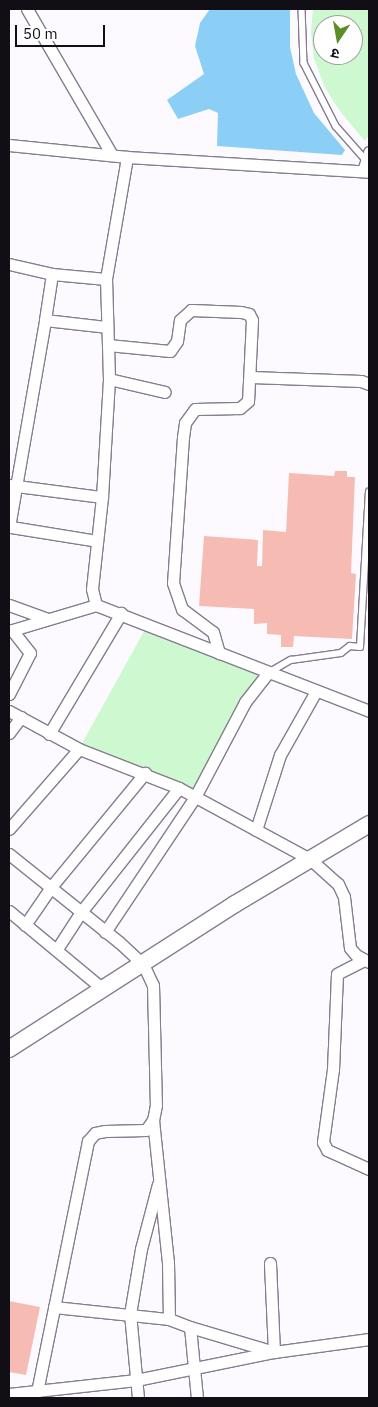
<!DOCTYPE html>
<meta charset="utf-8">
<style>
body{margin:0}
#map{position:relative;width:378px;height:1407px;overflow:hidden;background:#fcfaff;font-family:"IBM Plex Sans","Noto Sans Devanagari",sans-serif}
div>[style]{position:absolute}
[style*='--x']{left:calc(var(--x)*1px);top:calc(var(--y)*1px);width:calc(var(--w)*1px);rotate:calc(var(--a)*1deg)}
.green>*{inset:0;background:#cef8cf}
.water>*{inset:0;background:#8ccff6}
.building>*{inset:0;background:#f6bcb3}
.roads{filter:drop-shadow(1px 0 #857d90) drop-shadow(-1px 0 #857d90) drop-shadow(0 1px #857d90) drop-shadow(0 -1px #857d90)}
.lane>*{height:5.5px;margin:-2.75px;padding:0 2.75px;transform-origin:2.75px;border-radius:2.75px;background:#fff}
.street>*{height:11px;margin:-5.5px;padding:0 5.5px;transform-origin:5.5px;border-radius:5.5px;background:#fff}
.secondary>*{height:16px;margin:-8px;padding:0 8px;transform-origin:8px;border-radius:8px;background:#fff}
span{translate:-50% -50%;white-space:nowrap;text-align:center;line-height:1.15;-webkit-text-stroke:4.5px #fff;paint-order:stroke}
.frame{position:absolute;inset:0;border:10px solid #110e15;pointer-events:none}
.north{position:absolute;left:313px;top:15px;width:50px;height:50px;box-sizing:border-box;background:#fff;border:1px solid #a09fa1;border-radius:50%;rotate:192deg;font-size:14px;font-weight:700;line-height:20px;text-align:center;color:#110e15}
.north::after{content:'';display:block;margin:auto;width:18px;height:22px;background:#5b8e26;clip-path:polygon(50% 0,100% 100%,50% 72%,0 100%)}
.scale{position:absolute;left:15px;top:25px;width:90px;height:22px;box-sizing:border-box;border:2px solid #110e15;border-top:0;padding-left:6px;font-size:15px;line-height:18px;white-space:nowrap;color:#110e15;-webkit-text-stroke:4px #fff;paint-order:stroke}
</style>
<div id="map">
<div class="green">
<i style="clip-path:polygon(evenodd,313px 9px,369px 9px,369px 135px,365px 141px,339px 110px,324px 86px,314px 58px,311px 33px,313px 9px,323px 25px,353px 25px,353px 55px,323px 55px,323px 25px)"></i>
<i style="clip-path:polygon(148px 624px,268px 673px,195px 797px,79px 749px)"></i>
</div>
<div class="water">
<i style="clip-path:polygon(210px 9px,290px 9px,290px 47px,296px 74px,314px 113px,345px 150px,342px 155px,217px 146px,218px 113px,209px 109px,178px 119px,167px 100px,204px 74px,195px 46px,200px 23px)"></i>
</div>
<div class="building">
<i style="clip-path:polygon(335px 471px,347px 471px,347px 477px,355px 477px,351px 573px,356px 574px,352px 639px,294px 636px,293px 647px,281px 647px,281px 635px,267px 634px,267px 623px,254px 624px,254px 609px,199px 606px,204px 536px,258px 540px,257px 566px,262px 566px,263px 530px,286px 532px,289px 473px,334px 476px)"></i>
<i style="clip-path:polygon(9px 1301px,40px 1307px,26px 1375px,9px 1372px)"></i>
</div>
<div class="roads">
<div class="lane">
<i style="--x:302;--y:9;--w:54;--a:87.9"></i>
<i style="--x:304;--y:63;--w:71;--a:63.1"></i>
<i style="--x:336;--y:126;--w:44;--a:48.7"></i>
<i style="--x:270;--y:672;--w:24;--a:-30"></i>
<i style="--x:291;--y:660;--w:50;--a:-8"></i>
<i style="--x:341;--y:653;--w:11;--a:-38"></i>
<i style="--x:350;--y:646;--w:10;--a:6"></i>
<i style="--x:360;--y:647;--w:155;--a:-86.7"></i>
</div>
<div class="street">
<i style="--x:27;--y:9;--w:169;--a:59.8"></i>
<i style="--x:9;--y:145;--w:119;--a:5.8"></i>
<i style="--x:127;--y:157;--w:242;--a:3.5"></i>
<i style="--x:363;--y:171;--w:20;--a:-72"></i>
<i style="--x:9;--y:264;--w:44;--a:13.1"></i>
<i style="--x:52;--y:274;--w:47;--a:98.7"></i>
<i style="--x:52;--y:274;--w:54;--a:5.3"></i>
<i style="--x:108;--y:345;--w:62;--a:5.5"></i>
<i style="--x:170;--y:351;--w:12;--a:-55"></i>
<i style="--x:177;--y:341;--w:21;--a:-82"></i>
<i style="--x:180;--y:320;--w:15;--a:-42"></i>
<i style="--x:191;--y:310;--w:50;--a:2.3"></i>
<i style="--x:241;--y:312;--w:8;--a:14"></i>
<i style="--x:249;--y:314;--w:7;--a:63"></i>
<i style="--x:252;--y:320;--w:81;--a:92.8"></i>
<i style="--x:248;--y:401;--w:11;--a:139"></i>
<i style="--x:240;--y:408;--w:45;--a:178.7"></i>
<i style="--x:195;--y:409;--w:17;--a:126"></i>
<i style="--x:185;--y:423;--w:14;--a:98"></i>
<i style="--x:183;--y:437;--w:146;--a:93.9"></i>
<i style="--x:173;--y:583;--w:28;--a:71"></i>
<i style="--x:182;--y:609;--w:39;--a:37"></i>
<i style="--x:213;--y:632;--w:22;--a:74"></i>
<i style="--x:251;--y:377;--w:110;--a:2.1"></i>
<i style="--x:361;--y:381;--w:9;--a:21"></i>
<i style="--x:109;--y:379;--w:57;--a:13.1"></i>
<i style="--x:9;--y:485;--w:94;--a:7.4"></i>
<i style="--x:9;--y:527;--w:210;--a:-80.1"></i>
<i style="--x:45;--y:320;--w:61;--a:6.5"></i>
<i style="--x:11;--y:527;--w:87;--a:9.2"></i>
<i style="--x:9;--y:605;--w:41;--a:19.7"></i>
<i style="--x:96;--y:605;--w:16;--a:-104"></i>
<i style="--x:92;--y:589;--w:93;--a:-83.8"></i>
<i style="--x:102;--y:497;--w:118;--a:-86.6"></i>
<i style="--x:109;--y:379;--w:100;--a:-91.7"></i>
<i style="--x:106;--y:279;--w:124;--a:-80.2"></i>
<i style="--x:9;--y:631;--w:91;--a:-16.6"></i>
<i style="--x:96;--y:605;--w:293;--a:21.2"></i>
<i style="--x:9;--y:694;--w:46;--a:-62.9"></i>
<i style="--x:30;--y:653;--w:29;--a:-128"></i>
<i style="--x:9;--y:711;--w:80;--a:28.5"></i>
<i style="--x:79;--y:749;--w:107;--a:21.3"></i>
<i style="--x:179;--y:788;--w:149;--a:28.5"></i>
<i style="--x:310;--y:859;--w:38;--a:42"></i>
<i style="--x:338;--y:884;--w:14;--a:65"></i>
<i style="--x:344;--y:897;--w:51;--a:83.3"></i>
<i style="--x:350;--y:948;--w:9;--a:49"></i>
<i style="--x:356;--y:955;--w:15;--a:28"></i>
<i style="--x:9;--y:733;--w:20;--a:-53"></i>
<i style="--x:49;--y:734;--w:141;--a:-59.2"></i>
<i style="--x:9;--y:829;--w:106;--a:-48.8"></i>
<i style="--x:256;--y:830;--w:79;--a:-72.3"></i>
<i style="--x:280;--y:755;--w:73;--a:-60.6"></i>
<i style="--x:9;--y:854;--w:141;--a:38.7"></i>
<i style="--x:119;--y:942;--w:33;--a:43"></i>
<i style="--x:143;--y:964;--w:23;--a:65"></i>
<i style="--x:153;--y:985;--w:120;--a:88.6"></i>
<i style="--x:156;--y:1105;--w:15;--a:101"></i>
<i style="--x:153;--y:1120;--w:12;--a:125"></i>
<i style="--x:146;--y:1130;--w:41;--a:178.6"></i>
<i style="--x:105;--y:1131;--w:10;--a:169"></i>
<i style="--x:95;--y:1133;--w:11;--a:131"></i>
<i style="--x:88;--y:1141;--w:256;--a:101.5"></i>
<i style="--x:9;--y:911;--w:122;--a:39.7"></i>
<i style="--x:25;--y:925;--w:46;--a:-55.6"></i>
<i style="--x:51;--y:887;--w:148;--a:-50.5"></i>
<i style="--x:105;--y:932;--w:162;--a:-56.3"></i>
<i style="--x:195;--y:797;--w:107;--a:-62.2"></i>
<i style="--x:245;--y:702;--w:37;--a:-52"></i>
<i style="--x:57;--y:949;--w:44;--a:-57"></i>
<i style="--x:81;--y:912;--w:158;--a:-51.7"></i>
<i style="--x:364;--y:960;--w:30;--a:153"></i>
<i style="--x:337;--y:974;--w:95;--a:92.4"></i>
<i style="--x:333;--y:1069;--w:74;--a:97.8"></i>
<i style="--x:323;--y:1142;--w:9;--a:63"></i>
<i style="--x:327;--y:1150;--w:46;--a:24.3"></i>
<i style="--x:153;--y:1120;--w:143;--a:84"></i>
<i style="--x:168;--y:1262;--w:57;--a:89"></i>
<i style="--x:169;--y:1319;--w:22;--a:21"></i>
<i style="--x:190;--y:1327;--w:71;--a:84.4"></i>
<i style="--x:54;--y:1307;--w:116;--a:6"></i>
<i style="--x:190;--y:1327;--w:88;--a:16.6"></i>
<i style="--x:274;--y:1352;--w:89;--a:-92.6"></i>
<i style="--x:9;--y:1394;--w:128;--a:-6.3"></i>
<i style="--x:136;--y:1380;--w:141;--a:-11.5"></i>
<i style="--x:274;--y:1352;--w:96;--a:-7.8"></i>
<i style="--x:138;--y:1398;--w:84;--a:-95.4"></i>
<i style="--x:130;--y:1314;--w:66;--a:-80.4"></i>
<i style="--x:141;--y:1249;--w:67;--a:-75.3"></i>
</div>
<div class="secondary">
<i style="--x:9;--y:1049;--w:269;--a:-32.7"></i>
<i style="--x:235;--y:904;--w:156;--a:-30.8"></i>
</div>
</div>
<div class="frame"></div>
<div class="north">उ</div>
<div class="scale">50 m</div>
</div>
